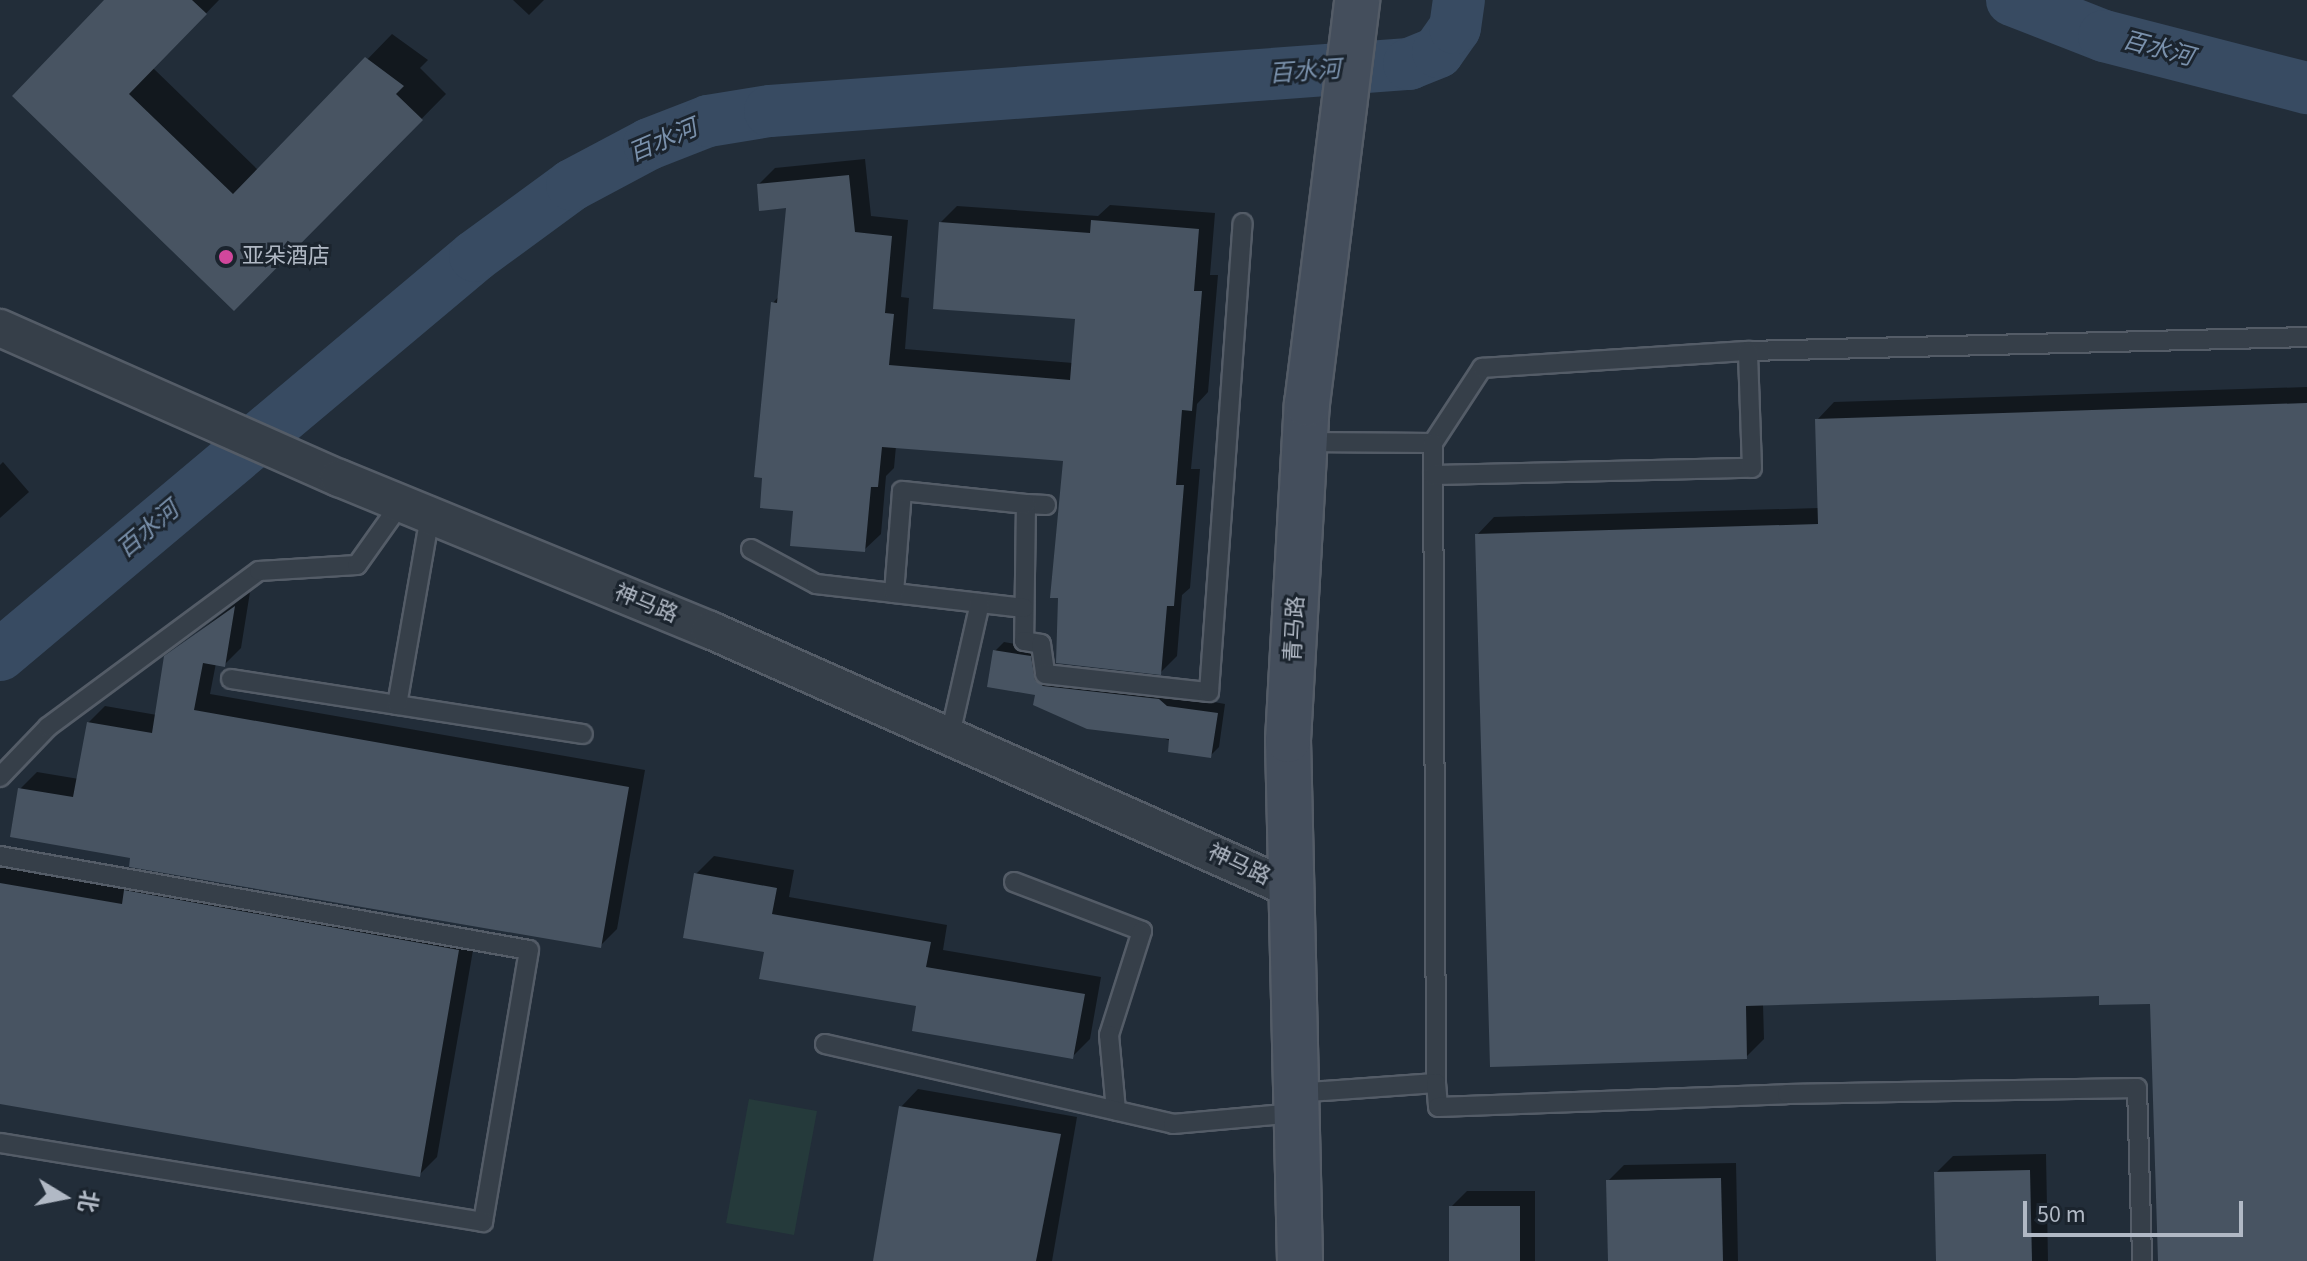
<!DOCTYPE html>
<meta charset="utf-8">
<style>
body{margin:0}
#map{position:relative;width:2307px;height:1261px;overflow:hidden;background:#222d39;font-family:"Source Sans 3","Noto Sans SC",sans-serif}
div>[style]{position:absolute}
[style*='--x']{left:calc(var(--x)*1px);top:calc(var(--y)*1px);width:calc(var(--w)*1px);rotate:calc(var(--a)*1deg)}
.green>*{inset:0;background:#253a3b}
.shadow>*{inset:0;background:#0007}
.river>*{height:52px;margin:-26px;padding:0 26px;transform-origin:26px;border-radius:26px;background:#384b62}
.building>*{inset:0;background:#485462}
.roads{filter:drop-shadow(2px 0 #545c67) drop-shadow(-2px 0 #545c67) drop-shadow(0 2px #545c67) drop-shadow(0 -2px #545c67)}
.lane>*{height:18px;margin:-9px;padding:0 9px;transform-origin:9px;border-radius:9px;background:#363f49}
.street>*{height:36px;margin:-18px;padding:0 18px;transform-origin:18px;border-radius:18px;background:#363f49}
.secondary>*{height:44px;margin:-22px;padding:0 22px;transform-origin:22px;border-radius:22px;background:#444e5c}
.dots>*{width:22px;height:22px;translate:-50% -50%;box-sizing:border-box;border:4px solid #1b242e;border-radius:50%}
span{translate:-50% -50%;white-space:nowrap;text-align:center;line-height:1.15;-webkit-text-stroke:6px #1b242e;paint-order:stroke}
.poi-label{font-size:22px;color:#b1b9c5}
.left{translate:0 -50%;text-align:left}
.street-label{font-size:22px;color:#b1b9c5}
.water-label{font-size:24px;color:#7a91ac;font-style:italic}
.north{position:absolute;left:24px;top:1157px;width:80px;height:80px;-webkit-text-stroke:6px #1b242e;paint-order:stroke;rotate:100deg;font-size:22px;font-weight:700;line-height:32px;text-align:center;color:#b1b9c5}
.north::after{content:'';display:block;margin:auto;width:28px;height:36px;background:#b1b9c5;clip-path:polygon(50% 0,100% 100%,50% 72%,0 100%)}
.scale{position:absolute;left:2023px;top:1201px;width:220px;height:36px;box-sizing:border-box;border:4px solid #b1b9c5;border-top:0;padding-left:10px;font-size:24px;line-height:28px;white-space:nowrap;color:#b1b9c5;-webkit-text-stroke:6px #1b242e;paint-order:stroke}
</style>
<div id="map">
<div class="green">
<i style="clip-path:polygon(749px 1099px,817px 1111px,794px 1235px,726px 1223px)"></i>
</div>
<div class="shadow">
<i style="clip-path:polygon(108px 0,219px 0,153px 68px,259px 171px,392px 34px,428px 60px,420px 68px,446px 94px,234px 309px,15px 96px)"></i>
<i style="clip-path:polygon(513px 0,544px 0,529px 15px)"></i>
<i style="clip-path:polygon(865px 159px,871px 216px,908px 220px,901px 297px,909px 298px,905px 349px,1073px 363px,1077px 318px,940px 223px,957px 206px,1098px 216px,1110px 205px,1215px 213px,1210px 275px,1218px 275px,1208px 392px,1197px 404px,1191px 469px,1200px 469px,1190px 588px,1182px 595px,1177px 656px,1160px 673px,1065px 460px,896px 446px,894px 468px,886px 476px,881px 534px,864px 550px,796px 509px,773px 303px,780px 295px,788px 206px,759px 184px,775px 168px)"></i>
<i style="clip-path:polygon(2307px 387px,2307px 1261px,2160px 1261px,2152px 1002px,2101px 994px,1763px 1004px,1764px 1039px,1746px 1057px,1477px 535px,1494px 517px,1819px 508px,1817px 420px,1834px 402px)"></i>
<i style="clip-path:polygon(3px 462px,29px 492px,0 518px,0 465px)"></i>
<i style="clip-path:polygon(250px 592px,241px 648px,224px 665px,216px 663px,210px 694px,645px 770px,617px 929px,600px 946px,20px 789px,37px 772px,79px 779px,88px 723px,105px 706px,157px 715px,166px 657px)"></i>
<i style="clip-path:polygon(1004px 642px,1039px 648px,1043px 671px,1225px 704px,1219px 747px,1211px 755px,1037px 694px,995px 651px)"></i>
<i style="clip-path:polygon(714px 856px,794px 870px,789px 897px,947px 925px,943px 950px,1101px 977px,1090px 1039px,1073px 1056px,766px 950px,696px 874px)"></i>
<i style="clip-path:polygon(0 863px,476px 933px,437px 1157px,419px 1175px,0 1102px)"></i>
<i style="clip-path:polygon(918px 1089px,1077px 1117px,1052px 1261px,874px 1261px,901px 1107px)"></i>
<i style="clip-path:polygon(2046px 1154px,2048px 1261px,1938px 1261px,1936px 1173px,1953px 1156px)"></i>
<i style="clip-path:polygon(1736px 1163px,1738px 1261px,1610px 1261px,1608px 1181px,1624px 1165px)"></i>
<i style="clip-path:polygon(1467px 1191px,1535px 1191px,1535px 1261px,1451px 1261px,1451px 1207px)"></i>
</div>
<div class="river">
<i style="--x:2012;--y:0;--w:99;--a:21.4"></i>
<i style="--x:2104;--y:36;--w:210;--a:14.4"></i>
<i style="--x:0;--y:655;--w:620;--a:-40.03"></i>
<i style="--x:475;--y:256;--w:120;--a:-36.2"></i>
<i style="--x:572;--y:185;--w:87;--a:-28"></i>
<i style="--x:649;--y:144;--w:63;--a:-21.3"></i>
<i style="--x:708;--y:121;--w:63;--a:-9.2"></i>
<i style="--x:770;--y:111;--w:641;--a:-4.21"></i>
<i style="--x:1409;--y:64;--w:31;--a:-22"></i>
<i style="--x:1438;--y:52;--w:29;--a:-55"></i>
<i style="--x:1455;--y:28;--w:28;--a:-82"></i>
</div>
<div class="building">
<i style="clip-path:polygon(104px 0,192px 0,207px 14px,129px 94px,233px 194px,365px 57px,404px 86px,396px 94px,423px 120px,234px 311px,12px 96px)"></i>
<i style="clip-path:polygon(849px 175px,855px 232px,892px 236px,885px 313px,894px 314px,889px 365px,1070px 380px,1075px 319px,933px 309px,939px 222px,1090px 233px,1091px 220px,1199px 229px,1194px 291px,1202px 291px,1192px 411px,1182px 410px,1176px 485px,1184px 485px,1174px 606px,1167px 606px,1161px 675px,1056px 663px,1058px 598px,1050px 598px,1063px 461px,882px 447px,878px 487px,871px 487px,865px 552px,790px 546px,793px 511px,760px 508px,762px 478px,754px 477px,771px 302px,777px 303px,786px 208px,759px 211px,757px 184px)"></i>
<i style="clip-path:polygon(2307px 403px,2307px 1261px,2158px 1261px,2150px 1004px,2099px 1005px,2099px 996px,1746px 1006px,1747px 1059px,1490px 1067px,1475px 534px,1818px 524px,1815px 419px)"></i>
<i style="clip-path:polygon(235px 606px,225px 667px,203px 663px,194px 710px,629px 787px,601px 948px,129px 867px,130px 858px,10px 837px,18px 788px,73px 797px,87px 722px,152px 733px,164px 656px)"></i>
<i style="clip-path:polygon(993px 650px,1031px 656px,1035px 680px,1043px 686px,1159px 699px,1167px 706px,1218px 713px,1211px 758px,1168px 752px,1169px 739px,1087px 729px,1033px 705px,1035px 695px,987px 687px)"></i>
<i style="clip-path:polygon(694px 873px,777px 888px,772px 914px,931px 942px,926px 967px,1085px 994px,1073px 1059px,912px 1031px,916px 1006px,759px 979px,764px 952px,683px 938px)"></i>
<i style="clip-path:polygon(0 883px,122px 904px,124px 890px,459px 950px,420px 1177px,0 1104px)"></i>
<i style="clip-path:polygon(899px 1106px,1061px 1134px,1036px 1261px,873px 1261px)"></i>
<i style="clip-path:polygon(2030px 1170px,2032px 1261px,1936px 1261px,1934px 1172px)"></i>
<i style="clip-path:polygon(1721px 1178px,1723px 1261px,1608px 1261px,1606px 1180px)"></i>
<i style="clip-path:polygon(1449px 1206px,1520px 1206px,1520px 1261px,1449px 1261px)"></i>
</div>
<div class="roads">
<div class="lane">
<i style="--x:1305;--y:442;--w:128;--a:0.4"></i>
<i style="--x:1433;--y:443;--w:90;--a:-56.8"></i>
<i style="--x:1482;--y:368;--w:267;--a:-3.7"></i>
<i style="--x:1748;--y:351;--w:559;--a:-1.43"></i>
<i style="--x:1433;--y:443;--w:640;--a:89.73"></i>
<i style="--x:1433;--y:475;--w:319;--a:-1.3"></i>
<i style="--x:1752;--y:468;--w:117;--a:-92"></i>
<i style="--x:1046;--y:505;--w:20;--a:-177"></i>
<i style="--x:1026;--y:504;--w:137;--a:90.8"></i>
<i style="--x:1024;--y:641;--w:17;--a:10"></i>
<i style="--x:1041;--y:644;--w:30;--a:82"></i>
<i style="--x:1045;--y:674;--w:165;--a:6.3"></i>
<i style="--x:1209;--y:692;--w:470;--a:-85.9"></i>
<i style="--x:751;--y:549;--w:74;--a:28.3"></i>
<i style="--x:816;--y:584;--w:79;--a:6.6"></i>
<i style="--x:1024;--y:608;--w:131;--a:-173.4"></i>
<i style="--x:894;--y:593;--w:102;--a:-85.5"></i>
<i style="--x:902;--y:491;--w:125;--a:6"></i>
<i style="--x:231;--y:679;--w:356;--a:8.9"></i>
<i style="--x:397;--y:705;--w:193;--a:-80.1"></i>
<i style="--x:950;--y:735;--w:135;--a:-77.2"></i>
<i style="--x:0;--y:777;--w:69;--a:-46.2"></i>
<i style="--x:48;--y:727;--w:262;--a:-36.5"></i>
<i style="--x:259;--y:571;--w:98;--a:-3.5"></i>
<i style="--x:357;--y:565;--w:76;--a:-54.6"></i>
<i style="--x:0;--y:856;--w:537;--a:10.08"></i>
<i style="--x:529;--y:950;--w:276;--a:99.6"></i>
<i style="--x:483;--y:1222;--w:489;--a:-170.7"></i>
<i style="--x:1014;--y:882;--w:137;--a:20.9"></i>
<i style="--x:1142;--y:931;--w:109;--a:107.6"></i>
<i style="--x:1109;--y:1035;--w:76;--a:84.7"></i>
<i style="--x:825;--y:1044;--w:357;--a:12.9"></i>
<i style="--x:1173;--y:1124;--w:123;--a:-5.1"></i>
<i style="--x:1295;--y:1093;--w:141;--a:-4.1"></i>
<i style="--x:1436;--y:1083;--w:24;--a:85"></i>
<i style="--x:1438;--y:1107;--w:349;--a:-2.1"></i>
<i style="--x:1787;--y:1094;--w:350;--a:-1"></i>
<i style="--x:2137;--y:1088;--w:173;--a:88.3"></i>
</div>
<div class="street">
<i style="--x:0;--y:328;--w:371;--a:23.9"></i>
<i style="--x:339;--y:478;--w:401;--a:22.3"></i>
<i style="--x:710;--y:630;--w:634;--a:24.02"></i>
</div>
<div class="secondary">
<i style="--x:1300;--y:1261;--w:521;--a:-91.32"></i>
<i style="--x:1288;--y:740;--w:337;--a:-86.8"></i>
<i style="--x:1307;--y:404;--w:407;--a:-82.9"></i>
</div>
</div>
<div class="dots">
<i style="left:226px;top:257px;background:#d1479c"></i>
</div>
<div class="poi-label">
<span class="left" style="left:242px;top:257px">亚朵酒店</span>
</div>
<div class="street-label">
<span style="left:646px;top:604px;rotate:22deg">神马路</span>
<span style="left:1295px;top:629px;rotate:-87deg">青马路</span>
<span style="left:1239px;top:865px;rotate:25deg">神马路</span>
</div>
<div class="water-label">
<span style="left:2158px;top:49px;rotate:15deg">百水河</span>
<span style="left:1305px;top:72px;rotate:-4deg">百水河</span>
<span style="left:663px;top:141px;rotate:-23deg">百水河</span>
<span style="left:148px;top:530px;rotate:-40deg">百水河</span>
</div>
<div class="north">北</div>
<div class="scale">50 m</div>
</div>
